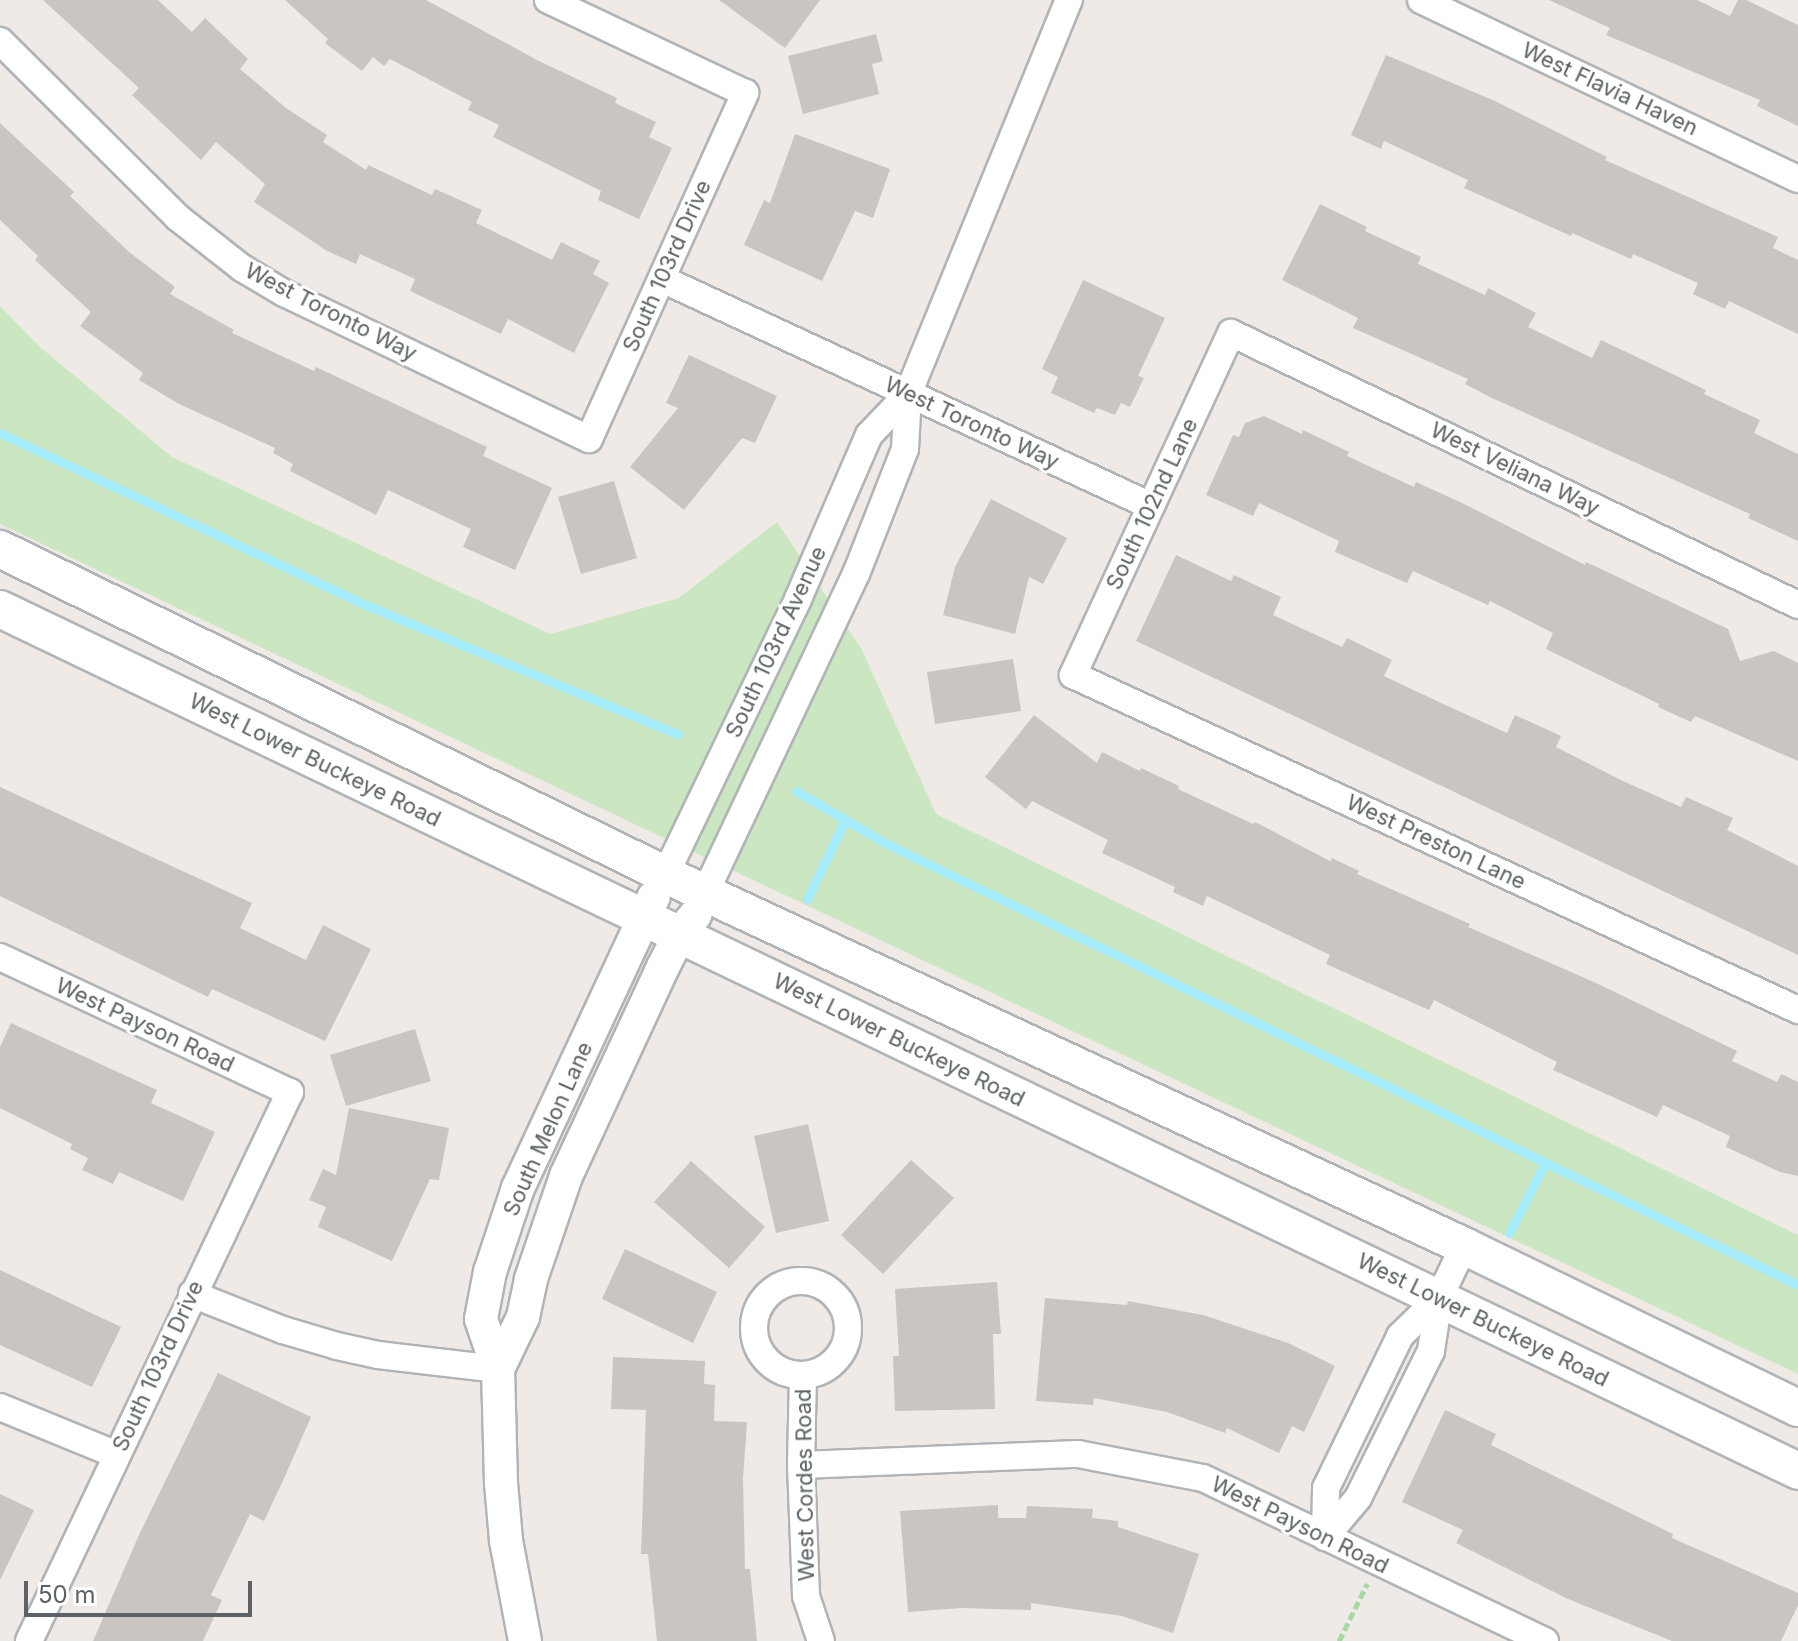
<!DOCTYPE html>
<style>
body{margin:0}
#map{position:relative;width:1798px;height:1641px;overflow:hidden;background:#efeae5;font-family:Inter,sans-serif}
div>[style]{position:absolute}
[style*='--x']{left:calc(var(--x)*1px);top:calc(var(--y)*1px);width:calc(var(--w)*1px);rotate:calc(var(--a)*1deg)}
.green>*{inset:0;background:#cae7c1}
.stream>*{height:9px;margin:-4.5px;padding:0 4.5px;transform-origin:4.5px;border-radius:4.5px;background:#a5ecff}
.building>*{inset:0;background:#cac5c1}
.path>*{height:5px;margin-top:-2.5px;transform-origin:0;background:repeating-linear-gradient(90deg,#a4d9a5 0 8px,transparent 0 12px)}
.roads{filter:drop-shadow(2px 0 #b0b4b7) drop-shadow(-2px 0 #b0b4b7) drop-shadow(0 2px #b0b4b7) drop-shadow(0 -2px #b0b4b7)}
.minor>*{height:26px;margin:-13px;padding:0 13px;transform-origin:13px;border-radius:13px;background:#fff}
.minor>.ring{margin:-13px;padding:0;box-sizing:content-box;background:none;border:26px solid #fff;border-radius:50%}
.tertiary>*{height:32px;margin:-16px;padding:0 16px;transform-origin:16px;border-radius:16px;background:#fff}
.secondary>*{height:36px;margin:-18px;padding:0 18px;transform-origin:18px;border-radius:18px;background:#fff}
span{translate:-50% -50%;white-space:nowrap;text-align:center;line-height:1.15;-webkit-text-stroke:6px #fff;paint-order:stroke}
.street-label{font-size:22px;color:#5c6265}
.scale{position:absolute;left:24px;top:1581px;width:228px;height:36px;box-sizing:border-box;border:4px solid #5c6265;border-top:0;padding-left:10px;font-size:24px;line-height:28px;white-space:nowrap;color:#5c6265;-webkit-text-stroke:6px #fff;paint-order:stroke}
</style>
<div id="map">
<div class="green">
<i style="clip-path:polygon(0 306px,40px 347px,172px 457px,550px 634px,679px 598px,777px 522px,862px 650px,936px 814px,1798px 1235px,1798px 1374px,0 524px)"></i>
</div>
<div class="stream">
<i style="--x:0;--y:433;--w:399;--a:25.2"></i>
<i style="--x:361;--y:603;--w:343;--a:22.5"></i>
<i style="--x:796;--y:791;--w:103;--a:30.3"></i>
<i style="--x:885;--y:843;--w:1014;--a:25.83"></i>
<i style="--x:807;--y:899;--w:88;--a:-64.3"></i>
<i style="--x:1509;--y:1233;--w:79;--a:-62.8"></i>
</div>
<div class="building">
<i style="clip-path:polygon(43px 0,158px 0,192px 32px,205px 18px,248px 59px,240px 69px,286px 108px,327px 135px,323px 142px,366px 170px,368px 165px,432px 195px,435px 189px,482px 210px,476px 223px,552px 260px,561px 242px,600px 261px,593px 274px,609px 283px,574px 353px,508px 319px,501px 334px,410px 291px,415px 279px,360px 254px,356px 264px,327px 251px,254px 202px,265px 184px,216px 142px,201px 160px,132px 95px,139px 88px)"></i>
<i style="clip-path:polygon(285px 0,426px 0,539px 61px,617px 98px,615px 103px,656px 122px,649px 137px,672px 148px,639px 219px,598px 200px,601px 191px,493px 137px,499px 125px,468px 110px,472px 102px,390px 59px,384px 66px,373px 57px,362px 71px,325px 43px,328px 39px)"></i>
<i style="clip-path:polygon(719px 0,820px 0,785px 48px)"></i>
<i style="clip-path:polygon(1549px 0,1697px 0,1730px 16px,1738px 0,1746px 0,1798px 25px,1798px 126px,1757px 106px,1760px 100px,1606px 35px,1610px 28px)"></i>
<i style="clip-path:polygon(876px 34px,883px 61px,872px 64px,879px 94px,803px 114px,788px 56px)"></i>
<i style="clip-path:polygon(1386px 55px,1495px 101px,1607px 157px,1605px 160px,1778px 237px,1773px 248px,1798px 260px,1798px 334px,1729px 301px,1725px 309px,1693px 294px,1698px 283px,1633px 254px,1631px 259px,1572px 233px,1571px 236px,1464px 188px,1468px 180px,1384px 141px,1381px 149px,1351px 135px)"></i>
<i style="clip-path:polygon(0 123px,74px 192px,70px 196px,129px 252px,175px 287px,170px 294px,234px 330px,232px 333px,314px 371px,316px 367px,487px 447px,483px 456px,552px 488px,515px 570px,463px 547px,471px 529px,388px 490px,376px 515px,290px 471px,293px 464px,273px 453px,275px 448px,179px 404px,139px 380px,143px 373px,80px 326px,91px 312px,35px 260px,38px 256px,0 220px)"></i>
<i style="clip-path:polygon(795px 134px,890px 169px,873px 218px,855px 211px,822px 281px,744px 245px,764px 200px,770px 203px)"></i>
<i style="clip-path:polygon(1320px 204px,1367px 227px,1365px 231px,1421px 257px,1418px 264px,1485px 295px,1488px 288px,1536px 313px,1528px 327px,1592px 358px,1601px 340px,1706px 390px,1704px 394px,1760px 420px,1754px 433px,1798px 454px,1798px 541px,1748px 518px,1750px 514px,1492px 398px,1465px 384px,1468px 379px,1353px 328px,1358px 318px,1282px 280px)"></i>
<i style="clip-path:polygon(1083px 280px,1165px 318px,1138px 376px,1144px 378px,1130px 407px,1121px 403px,1115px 415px,1097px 408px,1094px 413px,1051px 393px,1058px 377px,1042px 369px)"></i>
<i style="clip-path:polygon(689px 355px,777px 396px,755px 443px,742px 438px,684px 510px,630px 467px,678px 408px,666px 403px)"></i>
<i style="clip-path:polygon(1264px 416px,1302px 434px,1303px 430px,1349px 452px,1347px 456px,1414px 487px,1416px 482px,1462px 503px,1585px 565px,1586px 562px,1728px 629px,1740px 661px,1774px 651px,1798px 663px,1798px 761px,1695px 716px,1691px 722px,1658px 707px,1659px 704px,1546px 649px,1553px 633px,1490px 601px,1488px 605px,1413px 571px,1407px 583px,1335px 552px,1339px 541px,1259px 503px,1253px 516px,1206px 495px,1233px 435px,1239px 437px,1245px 423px)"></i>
<i style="clip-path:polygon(614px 481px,637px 558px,581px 574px,558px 497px)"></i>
<i style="clip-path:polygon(991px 499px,1067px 538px,1043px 584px,1029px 577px,1015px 634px,943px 615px,955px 567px)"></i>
<i style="clip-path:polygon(1176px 555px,1231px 581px,1234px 575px,1281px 597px,1273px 615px,1342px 647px,1347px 638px,1392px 660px,1384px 676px,1441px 703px,1507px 733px,1515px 715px,1561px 736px,1556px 747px,1623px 781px,1681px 807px,1686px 797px,1733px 818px,1727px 830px,1798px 866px,1798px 955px,1136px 641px)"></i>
<i style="clip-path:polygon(1013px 659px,1021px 711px,935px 724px,927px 672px)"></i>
<i style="clip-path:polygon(1034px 715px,1097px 763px,1102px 752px,1140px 771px,1141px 768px,1179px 786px,1178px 789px,1253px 824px,1255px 822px,1330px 861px,1332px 858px,1359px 871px,1357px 874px,1470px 924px,1468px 927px,1594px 982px,1737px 1051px,1732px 1061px,1777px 1082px,1781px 1074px,1798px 1082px,1798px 1176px,1780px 1172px,1726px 1147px,1730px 1136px,1663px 1105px,1657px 1117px,1553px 1070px,1557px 1062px,1434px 1000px,1429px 1010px,1326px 964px,1330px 955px,1207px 896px,1203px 906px,1173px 892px,1175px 887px,1102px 853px,1108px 840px,1032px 801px,1026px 809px,985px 777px)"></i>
<i style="clip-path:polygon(0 787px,252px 903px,240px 928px,306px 960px,323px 925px,371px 949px,325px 1041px,212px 989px,208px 997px,0 896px)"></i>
<i style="clip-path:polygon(11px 1023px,157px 1090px,151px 1103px,215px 1132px,183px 1201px,119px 1172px,113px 1184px,82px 1170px,88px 1158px,70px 1149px,72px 1144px,0 1108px,0 1047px)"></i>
<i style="clip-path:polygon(415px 1029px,431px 1081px,346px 1106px,330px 1055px)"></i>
<i style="clip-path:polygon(349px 1108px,449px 1128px,439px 1180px,430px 1179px,392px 1261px,318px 1227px,326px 1207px,309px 1200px,323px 1169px,336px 1175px)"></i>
<i style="clip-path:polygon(808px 1124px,829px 1221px,776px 1233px,754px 1136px)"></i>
<i style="clip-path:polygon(911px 1160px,954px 1198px,883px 1274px,841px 1235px)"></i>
<i style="clip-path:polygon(691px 1161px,765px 1227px,729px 1268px,654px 1202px)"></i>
<i style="clip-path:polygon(625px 1249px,717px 1292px,693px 1343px,602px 1299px)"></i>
<i style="clip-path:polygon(0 1270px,121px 1327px,92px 1387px,0 1345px)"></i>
<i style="clip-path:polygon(997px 1282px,1001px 1334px,993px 1334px,995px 1409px,895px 1411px,893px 1356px,899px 1356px,895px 1289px)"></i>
<i style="clip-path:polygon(1045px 1298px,1127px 1305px,1128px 1301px,1203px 1315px,1288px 1343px,1335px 1366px,1304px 1432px,1292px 1426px,1279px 1453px,1227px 1428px,1225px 1433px,1167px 1412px,1094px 1398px,1093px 1405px,1036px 1401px)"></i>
<i style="clip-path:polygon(613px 1357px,705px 1361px,704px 1384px,715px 1385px,714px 1421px,747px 1422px,743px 1479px,745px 1569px,750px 1569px,757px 1641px,657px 1641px,648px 1554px,641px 1554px,646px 1410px,611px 1409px)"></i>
<i style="clip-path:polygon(218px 1373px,311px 1417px,286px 1474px,264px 1521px,250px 1514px,211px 1595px,222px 1600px,203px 1641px,93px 1641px,139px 1535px)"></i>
<i style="clip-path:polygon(1445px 1410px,1496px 1434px,1491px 1445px,1673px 1534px,1672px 1538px,1798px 1593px,1798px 1605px,1781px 1641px,1672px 1641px,1568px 1599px,1456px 1543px,1463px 1530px,1402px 1502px)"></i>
<i style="clip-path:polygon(0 1494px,34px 1510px,0 1580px)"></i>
<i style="clip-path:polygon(998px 1505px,998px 1518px,1026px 1518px,1027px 1506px,1093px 1509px,1092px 1518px,1118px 1521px,1118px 1527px,1199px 1554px,1173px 1633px,1122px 1616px,1031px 1603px,1031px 1610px,961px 1608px,908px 1612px,900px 1511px)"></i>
</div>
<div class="path">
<i style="--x:1339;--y:1641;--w:64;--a:-63.8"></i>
</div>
<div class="roads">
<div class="minor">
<i style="--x:1421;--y:0;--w:417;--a:25.4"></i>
<i style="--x:0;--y:41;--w:250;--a:44.8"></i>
<i style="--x:177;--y:217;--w:83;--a:38.1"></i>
<i style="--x:242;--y:268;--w:49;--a:30.8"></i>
<i style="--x:284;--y:293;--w:338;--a:25.6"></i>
<i style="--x:589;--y:439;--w:380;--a:-65.7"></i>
<i style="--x:745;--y:93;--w:218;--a:-154.7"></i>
<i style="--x:662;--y:279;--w:539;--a:24.9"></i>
<i style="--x:1798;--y:605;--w:629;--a:-154.37"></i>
<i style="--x:1231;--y:333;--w:377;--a:114.8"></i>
<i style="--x:1073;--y:675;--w:799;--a:24.8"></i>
<i style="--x:659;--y:888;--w:321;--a:-64.3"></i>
<i style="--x:798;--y:599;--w:179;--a:-66.6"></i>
<i style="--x:869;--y:435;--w:57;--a:-46.4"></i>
<i style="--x:698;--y:908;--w:369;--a:-64.7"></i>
<i style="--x:856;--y:574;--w:134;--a:-68.6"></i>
<i style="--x:905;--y:449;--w:55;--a:-86.9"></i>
<i style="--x:908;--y:394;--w:426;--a:-67.8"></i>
<i style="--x:0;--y:957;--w:320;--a:25"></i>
<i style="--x:290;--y:1092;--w:608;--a:115.43"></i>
<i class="ring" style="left:754px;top:1281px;width:68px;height:68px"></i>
<i style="--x:192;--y:1294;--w:98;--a:21.6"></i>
<i style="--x:283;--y:1330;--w:56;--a:16.5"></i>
<i style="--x:337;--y:1346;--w:42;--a:12.4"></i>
<i style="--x:378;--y:1355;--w:121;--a:6.7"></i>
<i style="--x:803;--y:1375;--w:90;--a:91.3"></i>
<i style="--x:801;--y:1465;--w:131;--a:87.8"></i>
<i style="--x:806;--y:1596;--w:47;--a:71.6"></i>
<i style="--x:0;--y:1407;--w:126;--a:22.3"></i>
<i style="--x:801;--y:1465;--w:277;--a:-2.3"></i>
<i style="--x:1078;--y:1454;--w:127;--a:10.9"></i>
<i style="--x:1203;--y:1478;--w:379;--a:25.5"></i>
<i style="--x:1325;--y:1537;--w:51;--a:-49.8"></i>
<i style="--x:1358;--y:1498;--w:164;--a:-63.6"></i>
<i style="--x:1431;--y:1351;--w:54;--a:-81.4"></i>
<i style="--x:1439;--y:1298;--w:58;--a:-64.3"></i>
<i style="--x:1325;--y:1537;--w:49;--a:-88.8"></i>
<i style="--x:1326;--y:1488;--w:169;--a:-64"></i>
<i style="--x:1400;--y:1336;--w:54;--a:-44.3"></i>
</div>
<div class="tertiary">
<i style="--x:498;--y:1369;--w:58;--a:-64.3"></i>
<i style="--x:523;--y:1317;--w:39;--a:-78"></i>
<i style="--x:531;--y:1279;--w:109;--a:-71.2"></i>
<i style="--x:566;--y:1176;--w:230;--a:-65.1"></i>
<i style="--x:663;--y:967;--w:36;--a:-63"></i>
<i style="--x:679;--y:935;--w:26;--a:-51"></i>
<i style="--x:525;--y:1641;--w:103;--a:-100.7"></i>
<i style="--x:506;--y:1540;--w:57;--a:-95"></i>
<i style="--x:501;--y:1483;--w:114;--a:-91.5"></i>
<i style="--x:498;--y:1369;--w:53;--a:-108.8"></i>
<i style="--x:481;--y:1319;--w:48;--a:-79.2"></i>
<i style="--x:490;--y:1272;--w:89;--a:-71.6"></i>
<i style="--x:518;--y:1188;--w:321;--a:-65"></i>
</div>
<div class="secondary">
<i style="--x:0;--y:549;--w:742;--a:26.08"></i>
<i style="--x:666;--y:875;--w:880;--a:24.93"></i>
<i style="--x:1464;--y:1246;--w:371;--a:25.9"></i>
<i style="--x:0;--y:609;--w:1994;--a:25.61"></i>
</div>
</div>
<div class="street-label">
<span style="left:1610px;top:89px;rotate:25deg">West Flavia Haven</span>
<span style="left:667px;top:266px;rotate:-66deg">South 103rd Drive</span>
<span style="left:331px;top:312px;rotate:27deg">West Toronto Way</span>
<span style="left:972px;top:423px;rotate:25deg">West Toronto Way</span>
<span style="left:1515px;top:469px;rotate:26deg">West Veliana Way</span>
<span style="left:1152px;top:504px;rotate:-65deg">South 102nd Lane</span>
<span style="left:776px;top:642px;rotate:-65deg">South 103rd Avenue</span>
<span style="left:315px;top:760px;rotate:26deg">West Lower Buckeye Road</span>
<span style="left:1436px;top:842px;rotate:25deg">West Preston Lane</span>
<span style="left:145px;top:1025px;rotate:25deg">West Payson Road</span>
<span style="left:899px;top:1040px;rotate:26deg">West Lower Buckeye Road</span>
<span style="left:548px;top:1129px;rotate:-66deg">South Melon Lane</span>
<span style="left:1483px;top:1320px;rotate:26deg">West Lower Buckeye Road</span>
<span style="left:158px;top:1366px;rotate:-65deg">South 103rd Drive</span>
<span style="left:805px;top:1485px;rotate:-91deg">West Cordes Road</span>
<span style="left:1300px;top:1525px;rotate:26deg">West Payson Road</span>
</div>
<div class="scale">50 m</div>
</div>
